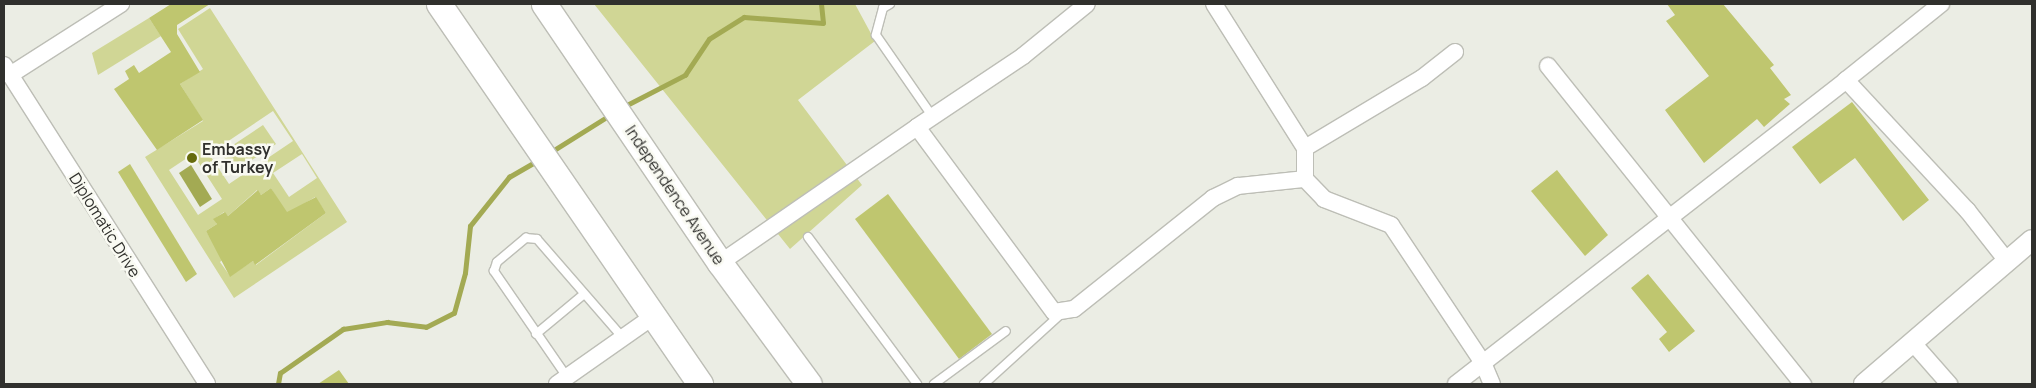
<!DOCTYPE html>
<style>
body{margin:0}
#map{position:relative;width:2036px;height:388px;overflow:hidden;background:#ebede4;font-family:Manrope,sans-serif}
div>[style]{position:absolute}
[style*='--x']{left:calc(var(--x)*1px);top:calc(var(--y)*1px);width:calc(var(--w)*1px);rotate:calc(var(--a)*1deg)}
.green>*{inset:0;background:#d0d695}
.water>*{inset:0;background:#a3aa53}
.stream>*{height:4.5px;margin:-2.25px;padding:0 2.25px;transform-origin:2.25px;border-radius:2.25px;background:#a3aa53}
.building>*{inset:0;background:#bfc66f}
.roads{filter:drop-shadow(1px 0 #bdbeb6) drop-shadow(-1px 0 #bdbeb6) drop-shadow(0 1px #bdbeb6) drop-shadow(0 -1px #bdbeb6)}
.service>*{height:8px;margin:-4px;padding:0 4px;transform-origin:4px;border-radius:4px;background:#fff}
.minor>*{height:16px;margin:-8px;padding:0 8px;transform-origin:8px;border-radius:8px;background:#fff}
.tertiary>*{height:20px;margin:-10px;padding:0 10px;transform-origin:10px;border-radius:10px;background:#fff}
.primary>*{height:25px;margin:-12.5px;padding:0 12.5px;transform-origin:12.5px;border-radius:12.5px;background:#fff}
.dots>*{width:14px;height:14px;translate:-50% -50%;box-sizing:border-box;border:2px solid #f9faf2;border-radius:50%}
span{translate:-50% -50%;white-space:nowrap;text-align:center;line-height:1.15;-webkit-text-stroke:5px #f9faf2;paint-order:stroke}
.poi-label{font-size:16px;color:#30302d;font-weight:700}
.left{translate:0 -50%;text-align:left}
.street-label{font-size:16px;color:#30302d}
.frame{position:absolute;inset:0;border:5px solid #30302d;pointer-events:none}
</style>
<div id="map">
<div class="green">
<i style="clip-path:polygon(594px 4px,855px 4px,875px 41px,798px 100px,862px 185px,790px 249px)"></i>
<i style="clip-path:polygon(evenodd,210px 8px,347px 222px,234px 298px,145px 157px,203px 121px,180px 84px,203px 69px,178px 29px,210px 8px,273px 111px,293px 141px,229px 184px,209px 154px,273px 111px,210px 8px,193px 154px,222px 199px,198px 215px,169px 170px,193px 154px,210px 8px,302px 154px,317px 178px,289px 197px,273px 173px,302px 154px,210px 8px,271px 188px,278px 200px,247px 239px,315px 197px,326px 213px,256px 265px,253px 261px,230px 276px,220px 262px,231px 253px,214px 244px,206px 231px,217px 224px,214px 219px,224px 212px,228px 216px,257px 190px,261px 195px,271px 188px)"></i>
<i style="clip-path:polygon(149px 18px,161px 36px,98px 75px,92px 53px)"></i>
<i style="clip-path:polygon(263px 125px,276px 144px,234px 172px,221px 153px)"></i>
</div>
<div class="water">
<i style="clip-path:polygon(191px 165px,212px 199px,200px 207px,179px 173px)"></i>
</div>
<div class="stream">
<i style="--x:623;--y:107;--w:70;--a:-27.3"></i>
<i style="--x:685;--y:75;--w:43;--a:-56.3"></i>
<i style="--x:709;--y:39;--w:41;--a:-32.2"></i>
<i style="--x:744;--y:17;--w:79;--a:4.3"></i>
<i style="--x:823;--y:23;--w:19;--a:-96"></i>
<i style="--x:551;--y:152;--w:70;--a:-32.1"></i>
<i style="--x:278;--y:384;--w:11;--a:-80"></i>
<i style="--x:280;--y:373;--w:77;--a:-34.9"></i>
<i style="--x:343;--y:329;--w:45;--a:-9"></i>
<i style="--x:387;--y:322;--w:39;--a:7"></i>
<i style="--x:426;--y:327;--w:31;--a:-27"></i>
<i style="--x:454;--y:313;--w:41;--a:-74.6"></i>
<i style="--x:465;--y:273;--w:47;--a:-83.9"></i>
<i style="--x:470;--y:226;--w:63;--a:-51.5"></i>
<i style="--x:509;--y:177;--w:34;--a:-30"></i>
</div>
<div class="building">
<i style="clip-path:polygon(171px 4px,210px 4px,177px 25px,177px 34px,200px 72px,180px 84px,203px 120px,157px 150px,114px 89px,129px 79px,125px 71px,134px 65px,139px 73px,171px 52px,149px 18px)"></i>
<i style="clip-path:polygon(1667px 4px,1723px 4px,1774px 65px,1770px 68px,1791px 95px,1784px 99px,1790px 104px,1764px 127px,1757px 119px,1704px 163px,1665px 110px,1709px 76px,1666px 21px,1675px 15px)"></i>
<i style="clip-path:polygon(1852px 102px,1929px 200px,1903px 221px,1855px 158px,1820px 184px,1792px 147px)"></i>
<i style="clip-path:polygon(130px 164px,197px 274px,186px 282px,118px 172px)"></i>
<i style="clip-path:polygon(1557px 170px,1608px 235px,1585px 256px,1531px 191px)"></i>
<i style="clip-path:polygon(271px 188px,287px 212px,316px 197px,326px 213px,255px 265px,253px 261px,230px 277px,206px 231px,217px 224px,213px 219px,225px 212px,228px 216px,258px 190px,261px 195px)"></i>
<i style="clip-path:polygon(888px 194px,992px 334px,959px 359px,855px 219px)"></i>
<i style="clip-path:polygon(1648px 274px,1695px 331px,1669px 352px,1659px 339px,1667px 332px,1631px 288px)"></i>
<i style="clip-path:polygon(339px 370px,349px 384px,318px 384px)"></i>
</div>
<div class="roads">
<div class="service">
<i style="--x:890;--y:4;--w:8;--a:150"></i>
<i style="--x:883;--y:8;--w:28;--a:105"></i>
<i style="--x:876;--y:35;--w:98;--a:55.3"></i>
<i style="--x:808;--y:237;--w:183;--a:53.4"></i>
<i style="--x:536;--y:334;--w:62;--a:-39.8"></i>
<i style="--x:567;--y:377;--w:129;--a:-124.6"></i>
<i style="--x:494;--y:271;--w:9;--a:-72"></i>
<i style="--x:497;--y:262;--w:38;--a:-40"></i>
<i style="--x:526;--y:238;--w:11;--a:5"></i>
<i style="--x:537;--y:239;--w:131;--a:49"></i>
<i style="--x:934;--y:384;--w:89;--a:-36.4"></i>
<i style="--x:984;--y:384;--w:105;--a:-42.3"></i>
</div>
<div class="minor">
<i style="--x:1214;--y:4;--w:170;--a:57.7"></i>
<i style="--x:1305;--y:148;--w:31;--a:90"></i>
<i style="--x:1305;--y:179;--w:28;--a:46"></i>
<i style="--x:1324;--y:199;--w:72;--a:21.2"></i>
<i style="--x:1391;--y:225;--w:166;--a:56.3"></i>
<i style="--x:1483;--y:363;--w:23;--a:67"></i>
<i style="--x:4;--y:65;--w:378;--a:57.5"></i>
<i style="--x:1548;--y:66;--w:408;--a:51.3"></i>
<i style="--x:10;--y:75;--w:132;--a:-32.6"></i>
<i style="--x:1846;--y:80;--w:122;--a:-38.7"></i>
<i style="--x:917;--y:127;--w:128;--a:-33.8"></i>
<i style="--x:1023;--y:56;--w:82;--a:-39.1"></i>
<i style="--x:1305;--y:148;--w:136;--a:-30.9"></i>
<i style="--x:1422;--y:78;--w:42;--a:-38.2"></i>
<i style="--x:720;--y:263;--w:239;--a:-34.6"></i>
<i style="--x:917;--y:127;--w:230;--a:53.5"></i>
<i style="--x:1054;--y:312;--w:20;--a:-9"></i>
<i style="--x:1074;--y:309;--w:178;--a:-38.6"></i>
<i style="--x:1213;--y:198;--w:28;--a:-26"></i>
<i style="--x:1238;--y:186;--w:67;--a:-6"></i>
<i style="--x:1913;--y:343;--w:55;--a:48.7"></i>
<i style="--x:557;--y:384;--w:115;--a:-35.1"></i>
<i style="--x:1456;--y:384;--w:494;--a:-37.9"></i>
<i style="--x:1846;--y:80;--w:178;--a:47.1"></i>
<i style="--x:1967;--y:210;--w:65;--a:51.9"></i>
</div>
<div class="tertiary">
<i style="--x:1864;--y:384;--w:221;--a:-40.6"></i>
</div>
<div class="primary">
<i style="--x:439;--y:4;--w:461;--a:55.5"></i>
<i style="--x:544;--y:4;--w:313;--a:55.8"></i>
<i style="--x:720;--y:263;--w:150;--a:53.7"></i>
</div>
</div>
<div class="dots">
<i style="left:192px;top:158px;background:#666b0d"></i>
</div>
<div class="poi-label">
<span class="left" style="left:202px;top:158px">Embassy<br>of Turkey</span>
</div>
<div class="street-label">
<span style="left:675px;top:195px;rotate:56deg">Independence Avenue</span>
<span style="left:105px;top:225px;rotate:58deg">Diplomatic Drive</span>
</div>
<div class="frame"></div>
</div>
